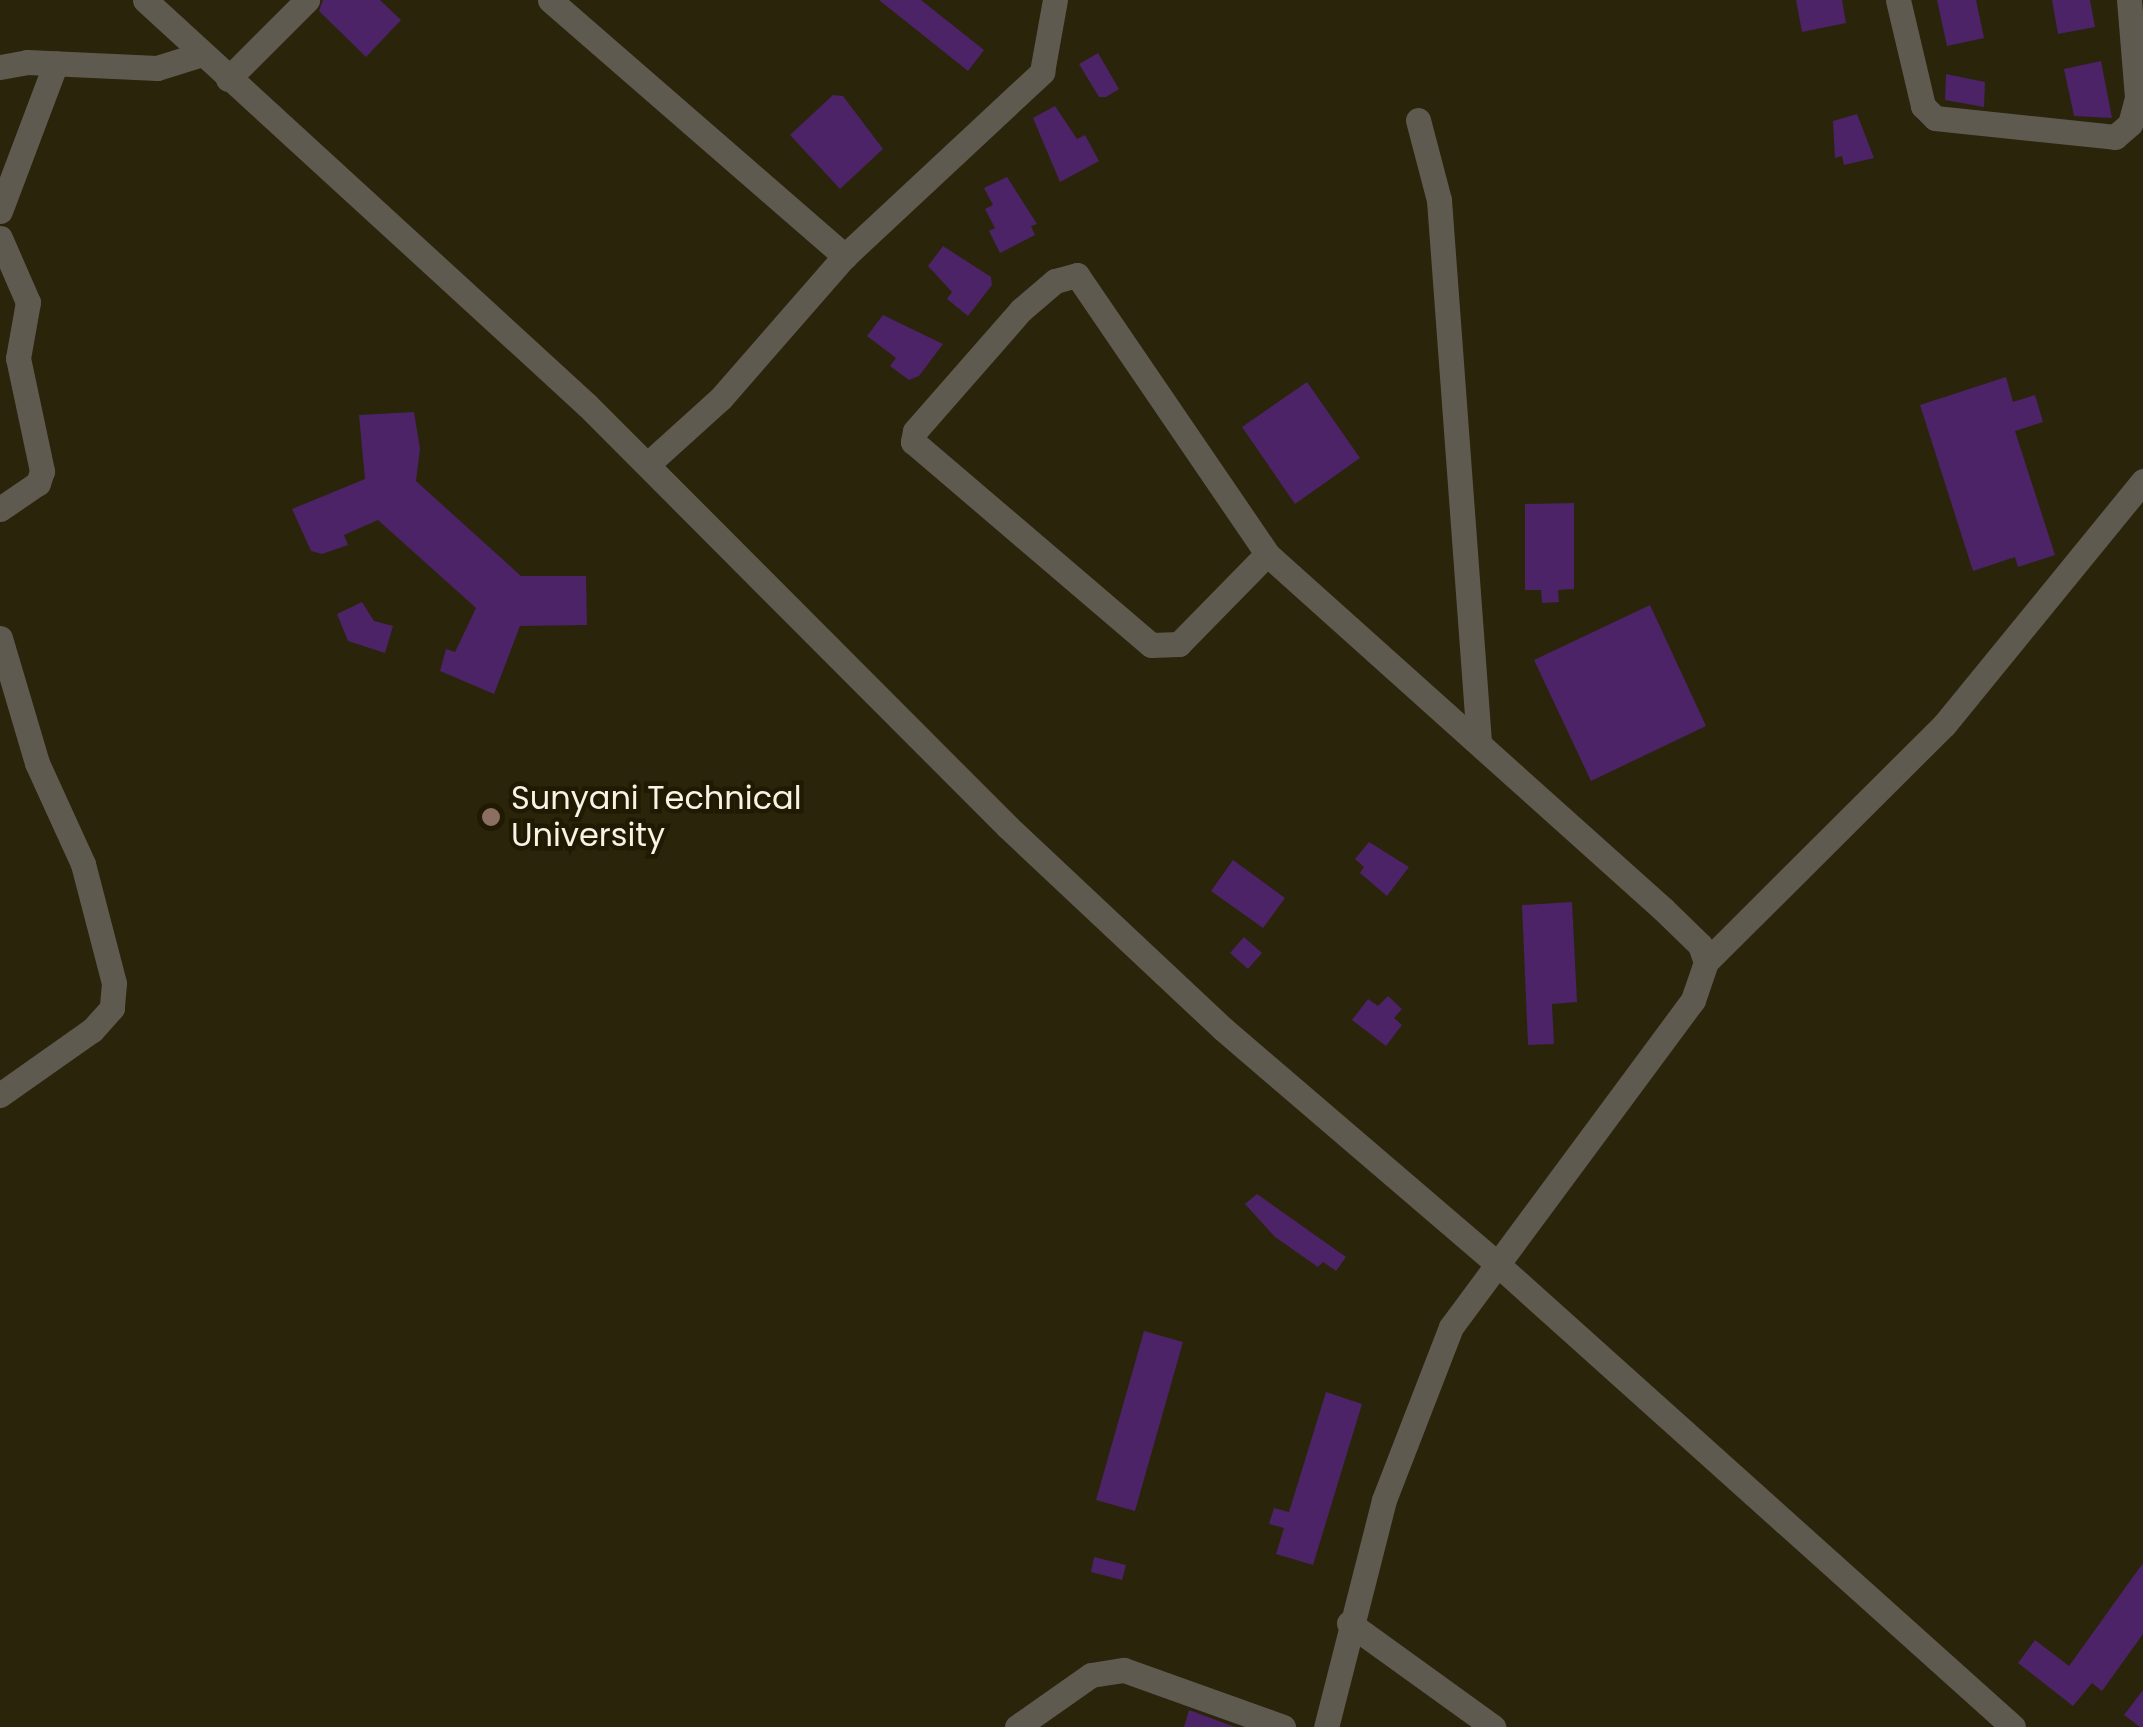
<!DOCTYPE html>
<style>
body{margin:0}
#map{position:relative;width:2143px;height:1727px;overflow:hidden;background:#2a240b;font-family:Poppins,sans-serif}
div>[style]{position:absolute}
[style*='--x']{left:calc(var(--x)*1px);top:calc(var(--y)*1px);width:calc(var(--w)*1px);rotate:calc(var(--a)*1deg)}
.building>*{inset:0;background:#4b2366}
.street>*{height:25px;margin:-12.5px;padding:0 12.5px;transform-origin:12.5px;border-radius:12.5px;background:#5f5a4f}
.dots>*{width:28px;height:28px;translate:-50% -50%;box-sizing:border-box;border:5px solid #211a03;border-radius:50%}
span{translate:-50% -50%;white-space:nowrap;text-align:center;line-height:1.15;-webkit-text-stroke:9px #211a03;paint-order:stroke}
.poi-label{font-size:32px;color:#f8f4e5}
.left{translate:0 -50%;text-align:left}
</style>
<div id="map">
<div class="building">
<i style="clip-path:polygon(323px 0,380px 0,401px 20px,366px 57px,319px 11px)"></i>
<i style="clip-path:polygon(879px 0,921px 0,984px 50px,968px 71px)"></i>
<i style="clip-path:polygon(1796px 0,1842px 0,1846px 23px,1802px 32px)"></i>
<i style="clip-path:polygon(1937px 0,1976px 0,1984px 38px,1947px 46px)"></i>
<i style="clip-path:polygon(2052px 0,2090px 0,2095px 27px,2058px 34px)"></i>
<i style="clip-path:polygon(1098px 53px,1119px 89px,1106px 97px,1099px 97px,1079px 64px)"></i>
<i style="clip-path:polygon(2101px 61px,2112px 118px,2074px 116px,2064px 69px)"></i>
<i style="clip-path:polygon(1946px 74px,1985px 82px,1984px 107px,1945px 100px)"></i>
<i style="clip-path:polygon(833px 95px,843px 96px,883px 149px,840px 189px,790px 135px)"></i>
<i style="clip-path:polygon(1055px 106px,1077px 139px,1085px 135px,1099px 161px,1060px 182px,1033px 118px)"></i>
<i style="clip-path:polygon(1857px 114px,1874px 158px,1844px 165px,1842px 156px,1835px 158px,1833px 121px)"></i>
<i style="clip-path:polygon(1007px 177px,1037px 224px,1031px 226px,1035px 235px,1000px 253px,989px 231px,995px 228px,985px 209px,993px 205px,984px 188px)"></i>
<i style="clip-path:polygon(943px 246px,991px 277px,992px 285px,968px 316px,947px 299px,952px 292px,928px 266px)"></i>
<i style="clip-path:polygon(883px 315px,943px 344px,919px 376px,909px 380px,890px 366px,896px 358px,867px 336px)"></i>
<i style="clip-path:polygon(2006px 377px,2013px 402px,2035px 395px,2043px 422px,2015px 431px,2055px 555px,2018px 567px,2015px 557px,1973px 571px,1920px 405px)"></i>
<i style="clip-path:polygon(1307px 382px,1360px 458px,1295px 504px,1242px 427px)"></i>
<i style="clip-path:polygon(414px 412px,420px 449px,416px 481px,521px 576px,586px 576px,587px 625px,520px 626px,494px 694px,440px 671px,446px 649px,455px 652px,476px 608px,378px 520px,344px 535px,348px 545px,322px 554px,311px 551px,292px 509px,365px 479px,359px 415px)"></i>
<i style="clip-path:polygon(1574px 503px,1574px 589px,1558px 590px,1559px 602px,1542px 603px,1541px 590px,1525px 590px,1525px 504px)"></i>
<i style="clip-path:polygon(362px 602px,374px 621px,393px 626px,385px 653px,348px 641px,337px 614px)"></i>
<i style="clip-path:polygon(1650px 605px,1706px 726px,1591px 781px,1534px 660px)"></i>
<i style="clip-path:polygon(1369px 842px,1409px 867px,1387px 896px,1360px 873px,1364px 867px,1355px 859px)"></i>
<i style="clip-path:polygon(1233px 860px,1285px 898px,1263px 928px,1211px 891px)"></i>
<i style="clip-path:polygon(1572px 902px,1577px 1002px,1552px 1004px,1554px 1044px,1528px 1045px,1522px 905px)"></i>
<i style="clip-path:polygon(1244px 937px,1262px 953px,1248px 969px,1230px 953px)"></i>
<i style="clip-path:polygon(1388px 996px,1402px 1009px,1394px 1018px,1402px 1025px,1386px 1046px,1352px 1020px,1368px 999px,1378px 1006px)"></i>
<i style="clip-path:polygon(1257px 1194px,1346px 1257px,1336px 1271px,1323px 1262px,1318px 1267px,1275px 1237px,1245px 1204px)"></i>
<i style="clip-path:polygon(1144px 1331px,1183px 1342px,1135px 1511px,1096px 1500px)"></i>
<i style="clip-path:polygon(1326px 1392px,1362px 1404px,1313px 1565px,1276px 1554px,1284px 1528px,1269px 1524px,1274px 1508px,1289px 1512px)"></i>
<i style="clip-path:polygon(1094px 1557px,1126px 1565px,1122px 1580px,1091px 1572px)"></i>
<i style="clip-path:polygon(2143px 1563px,2143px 1634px,2102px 1691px,2092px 1683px,2073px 1706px,2018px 1663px,2035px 1640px,2069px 1666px)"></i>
<i style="clip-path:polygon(2143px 1690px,2143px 1727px,2140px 1727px,2124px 1715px)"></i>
<i style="clip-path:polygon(1189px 1710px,1235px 1727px,1184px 1727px)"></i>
</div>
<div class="street">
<i style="--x:145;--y:0;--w:599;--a:42.5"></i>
<i style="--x:587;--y:405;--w:596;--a:45.07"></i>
<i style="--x:1008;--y:827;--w:294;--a:43.2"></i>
<i style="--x:1222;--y:1028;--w:360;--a:40.6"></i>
<i style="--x:1495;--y:1262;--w:696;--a:41.91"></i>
<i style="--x:550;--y:0;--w:391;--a:41"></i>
<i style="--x:1898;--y:0;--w:109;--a:76.7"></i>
<i style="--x:1923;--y:106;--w:17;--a:45"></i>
<i style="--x:1935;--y:118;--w:181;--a:6"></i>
<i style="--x:2115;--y:137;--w:20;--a:-41"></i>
<i style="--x:2130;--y:124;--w:28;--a:-75"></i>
<i style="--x:2137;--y:97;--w:97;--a:-94.7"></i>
<i style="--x:0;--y:67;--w:27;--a:-10"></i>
<i style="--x:27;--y:62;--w:130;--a:2.6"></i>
<i style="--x:157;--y:68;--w:47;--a:-17.3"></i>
<i style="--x:228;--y:79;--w:112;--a:-45"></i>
<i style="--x:1418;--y:120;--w:83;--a:75.3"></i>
<i style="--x:1439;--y:200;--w:543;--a:85.78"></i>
<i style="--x:0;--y:211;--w:158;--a:-69.3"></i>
<i style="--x:0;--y:238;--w:70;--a:66.4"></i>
<i style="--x:28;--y:302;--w:57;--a:100.1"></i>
<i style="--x:18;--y:358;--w:116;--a:78"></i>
<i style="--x:42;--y:471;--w:13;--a:108"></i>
<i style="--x:38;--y:483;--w:46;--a:145.6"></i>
<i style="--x:648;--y:464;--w:98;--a:-42.1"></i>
<i style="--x:721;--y:398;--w:189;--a:-48.9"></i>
<i style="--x:845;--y:256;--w:270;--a:-43"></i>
<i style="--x:1042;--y:72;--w:73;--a:-79.8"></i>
<i style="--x:1267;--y:554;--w:126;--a:134.4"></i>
<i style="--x:1179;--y:644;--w:28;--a:178"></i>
<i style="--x:1151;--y:645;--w:313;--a:-139.5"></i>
<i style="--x:913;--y:442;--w:11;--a:-80"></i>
<i style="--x:915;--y:431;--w:161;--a:-48.8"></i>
<i style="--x:1021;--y:310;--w:45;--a:-40.5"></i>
<i style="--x:1055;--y:281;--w:23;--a:-15"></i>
<i style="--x:1077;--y:275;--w:338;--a:55.7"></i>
<i style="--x:1267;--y:554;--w:532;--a:41.88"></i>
<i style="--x:1663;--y:909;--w:52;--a:44.2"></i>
<i style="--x:1700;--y:945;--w:18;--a:71"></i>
<i style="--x:1706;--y:962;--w:40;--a:108.9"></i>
<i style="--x:1693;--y:1000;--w:407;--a:126.5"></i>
<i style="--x:1451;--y:1327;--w:186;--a:111.2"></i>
<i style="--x:1384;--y:1500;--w:234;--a:104.3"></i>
<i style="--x:0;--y:638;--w:130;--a:73.5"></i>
<i style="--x:37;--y:763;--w:111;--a:65.5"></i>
<i style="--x:83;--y:864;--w:123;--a:75.4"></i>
<i style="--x:114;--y:983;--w:25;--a:95"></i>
<i style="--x:112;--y:1008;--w:30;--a:132"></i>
<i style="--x:92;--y:1030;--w:113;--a:144.8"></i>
<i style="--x:1706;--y:962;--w:336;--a:-44.9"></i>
<i style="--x:1944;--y:725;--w:315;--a:-50.8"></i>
<i style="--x:1349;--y:1623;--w:178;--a:35.8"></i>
<i style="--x:1017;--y:1727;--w:90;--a:-35.1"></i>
<i style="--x:1091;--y:1675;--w:33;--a:-9"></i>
<i style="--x:1124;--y:1670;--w:169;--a:19.7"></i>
</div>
<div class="dots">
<i style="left:491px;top:817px;background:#8d6e63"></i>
</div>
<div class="poi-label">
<span class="left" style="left:511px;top:817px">Sunyani Technical<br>University</span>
</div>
</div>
